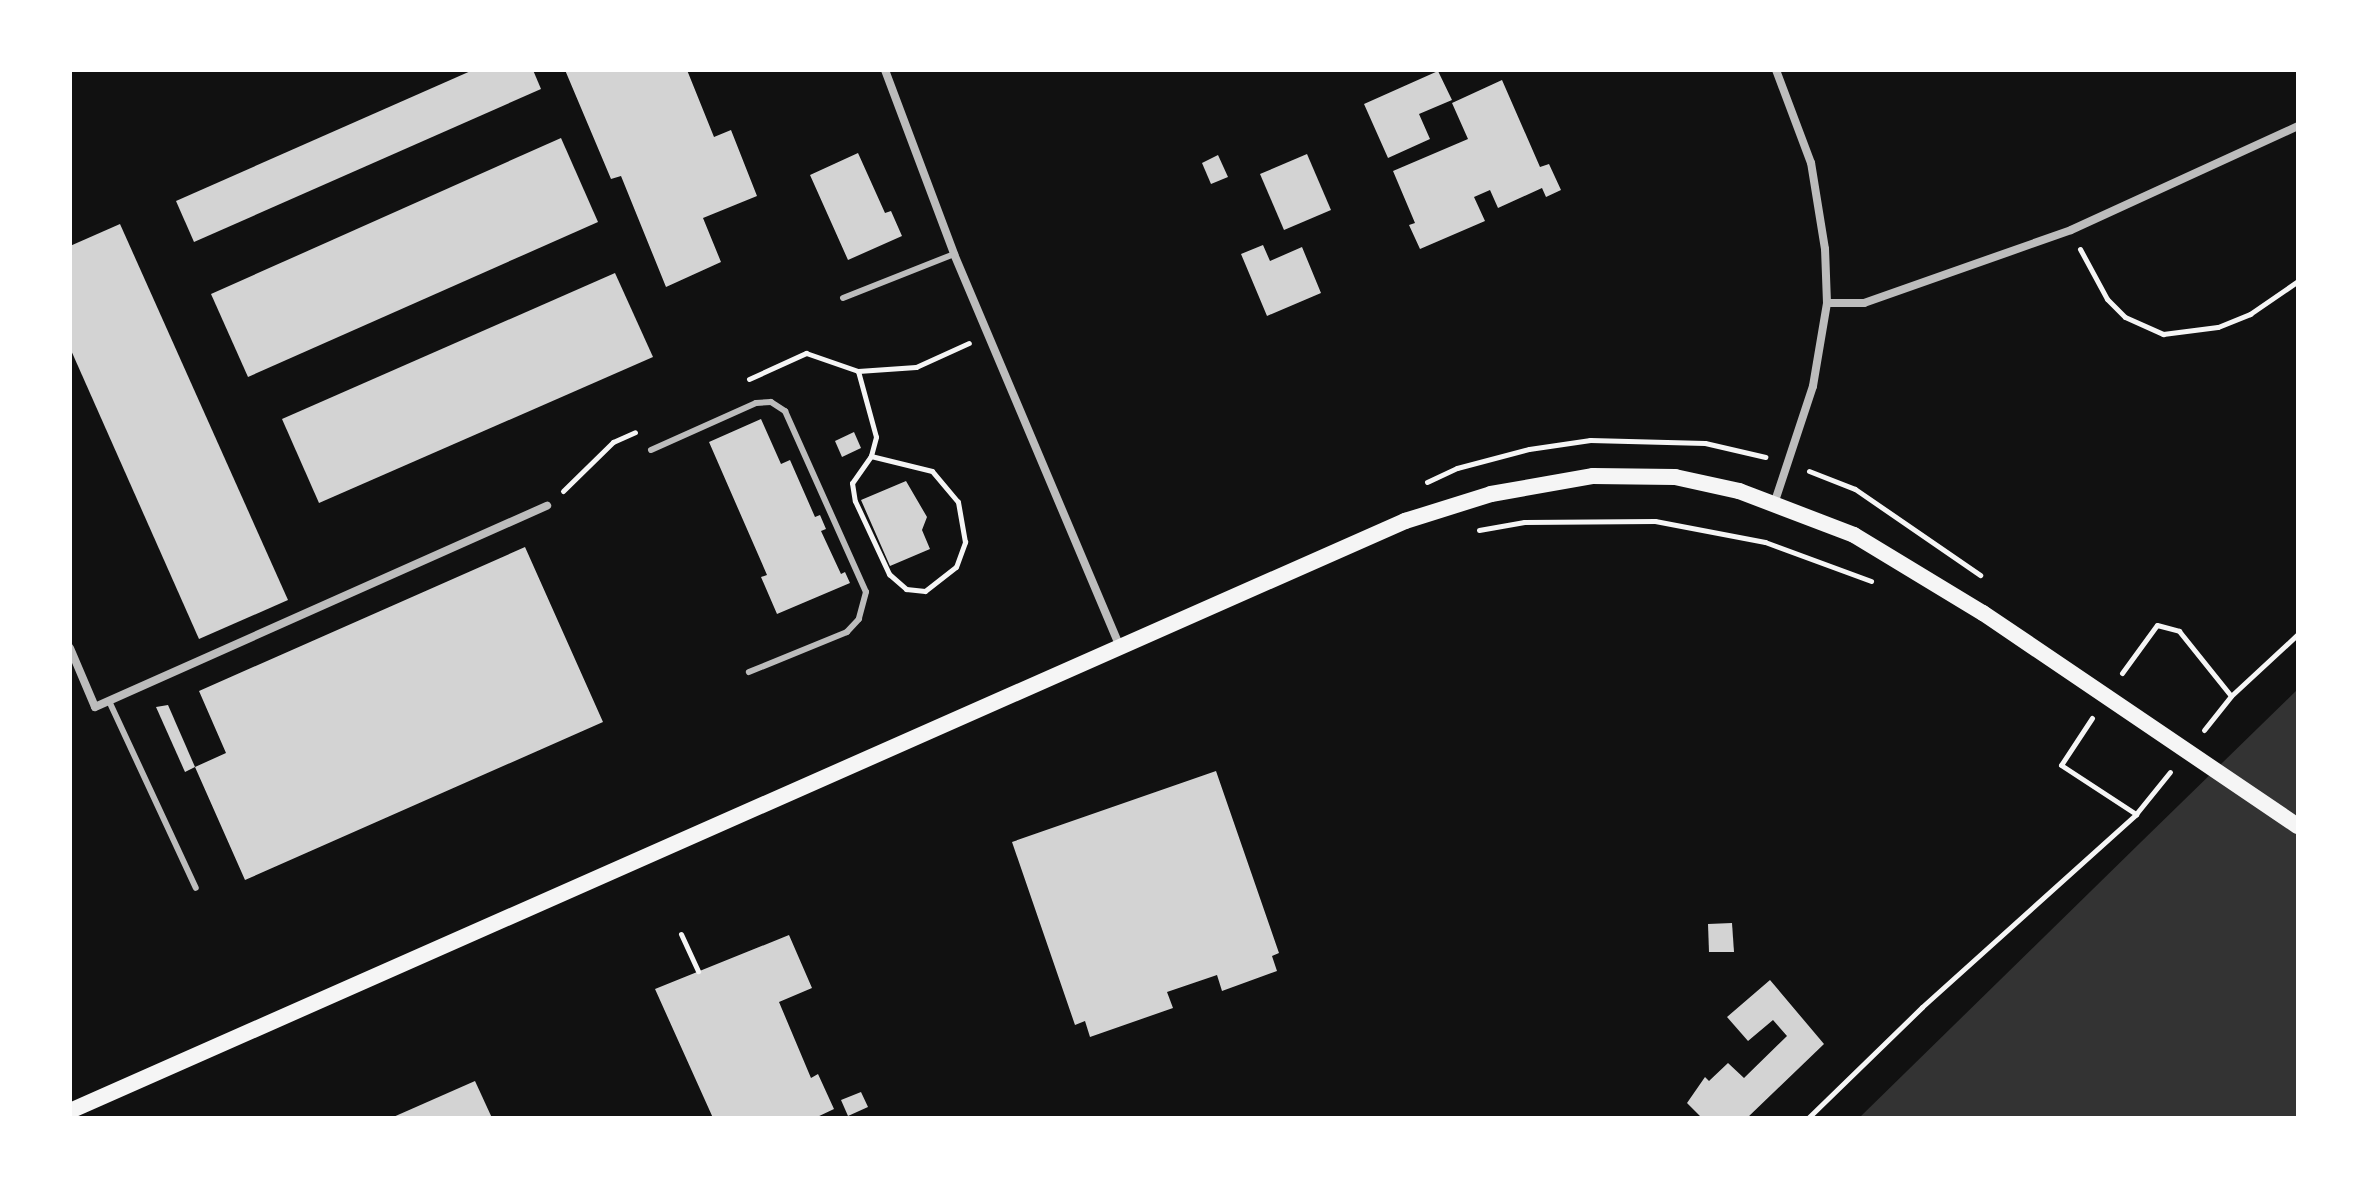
<!DOCTYPE html>
<style>
body{margin:0}
#map{position:relative;width:2368px;height:1188px;overflow:hidden;background:#111;font-family:"Roboto Condensed",sans-serif}
div>[style]{position:absolute}
[style*='--x']{left:calc(var(--x)*1px);top:calc(var(--y)*1px);width:calc(var(--w)*1px);rotate:calc(var(--a)*1deg)}
.water>*{inset:0;background:#333}
.building>*{inset:0;background:#d3d3d3}
.path>*{height:5px;margin:-2.5px;padding:0 2.5px;transform-origin:2.5px;border-radius:2.5px;background:#f5f5f5}
.service>*{height:6px;margin:-3px;padding:0 3px;transform-origin:3px;border-radius:3px;background:#bcbcbc}
.minor>*{height:8px;margin:-4px;padding:0 4px;transform-origin:4px;border-radius:4px;background:#bcbcbc}
.secondary>*{height:16px;margin:-8px;padding:0 8px;transform-origin:8px;border-radius:8px;background:#f5f5f5}
span{translate:-50% -50%;white-space:nowrap;text-align:center;line-height:1.15;-webkit-text-stroke:8px #fff;paint-order:stroke}
.frame{position:absolute;inset:0;border:72px solid #fff;pointer-events:none}
</style>
<div id="map">
<div class="water">
<i style="clip-path:polygon(2298px 689px,2298px 1118px,1859px 1118px,2140px 843px)"></i>
</div>
<div class="building">
<i style="clip-path:polygon(473px 70px,533px 70px,541px 89px,194px 242px,176px 201px)"></i>
<i style="clip-path:polygon(565px 70px,687px 70px,714px 137px,731px 130px,757px 196px,703px 218px,721px 262px,666px 287px,621px 176px,611px 179px)"></i>
<i style="clip-path:polygon(1438px 71px,1452px 100px,1419px 114px,1430px 139px,1388px 158px,1364px 104px)"></i>
<i style="clip-path:polygon(1502px 80px,1540px 167px,1549px 164px,1561px 190px,1546px 197px,1542px 188px,1498px 208px,1490px 190px,1474px 197px,1485px 221px,1420px 249px,1409px 225px,1415px 223px,1393px 171px,1468px 139px,1452px 103px)"></i>
<i style="clip-path:polygon(561px 138px,598px 222px,248px 377px,211px 294px)"></i>
<i style="clip-path:polygon(858px 153px,885px 213px,891px 211px,902px 236px,848px 260px,810px 175px)"></i>
<i style="clip-path:polygon(1307px 154px,1331px 210px,1284px 230px,1260px 174px)"></i>
<i style="clip-path:polygon(1218px 155px,1228px 177px,1211px 184px,1202px 163px)"></i>
<i style="clip-path:polygon(120px 224px,288px 600px,199px 639px,70px 348px,70px 246px)"></i>
<i style="clip-path:polygon(1263px 245px,1270px 261px,1302px 247px,1321px 293px,1267px 316px,1241px 254px)"></i>
<i style="clip-path:polygon(615px 273px,653px 357px,319px 503px,282px 419px)"></i>
<i style="clip-path:polygon(761px 419px,781px 464px,790px 460px,815px 517px,820px 515px,826px 529px,821px 531px,841px 574px,845px 572px,850px 583px,777px 614px,761px 577px,767px 575px,709px 442px)"></i>
<i style="clip-path:polygon(854px 432px,861px 448px,842px 457px,835px 441px)"></i>
<i style="clip-path:polygon(906px 481px,927px 517px,922px 530px,930px 549px,890px 566px,861px 500px)"></i>
<i style="clip-path:polygon(525px 547px,603px 722px,245px 880px,195px 767px,226px 753px,199px 691px)"></i>
<i style="clip-path:polygon(168px 705px,195px 767px,185px 772px,156px 707px)"></i>
<i style="clip-path:polygon(1216px 771px,1279px 953px,1272px 956px,1277px 971px,1222px 991px,1217px 975px,1167px 992px,1173px 1008px,1090px 1037px,1085px 1021px,1075px 1025px,1012px 842px)"></i>
<i style="clip-path:polygon(1732px 923px,1734px 952px,1709px 952px,1708px 924px)"></i>
<i style="clip-path:polygon(789px 935px,812px 988px,779px 1002px,811px 1078px,818px 1074px,834px 1109px,815px 1118px,713px 1118px,655px 989px)"></i>
<i style="clip-path:polygon(1770px 980px,1824px 1044px,1747px 1118px,1702px 1118px,1687px 1103px,1705px 1077px,1709px 1081px,1728px 1063px,1744px 1078px,1787px 1036px,1773px 1020px,1748px 1041px,1727px 1017px)"></i>
<i style="clip-path:polygon(475px 1081px,492px 1118px,391px 1118px)"></i>
<i style="clip-path:polygon(861px 1092px,868px 1107px,848px 1116px,841px 1100px)"></i>
</div>
<div class="path">
<i style="--x:2080;--y:249;--w:57;--a:61.6"></i>
<i style="--x:2107;--y:299;--w:25;--a:45"></i>
<i style="--x:2125;--y:317;--w:42;--a:24.1"></i>
<i style="--x:2163;--y:334;--w:55;--a:-7.3"></i>
<i style="--x:2218;--y:327;--w:35;--a:-22"></i>
<i style="--x:2250;--y:314;--w:58;--a:-34.5"></i>
<i style="--x:858;--y:371;--w:68;--a:74.7"></i>
<i style="--x:876;--y:437;--w:20;--a:105"></i>
<i style="--x:871;--y:456;--w:33;--a:125"></i>
<i style="--x:852;--y:483;--w:18;--a:81"></i>
<i style="--x:855;--y:501;--w:81;--a:65"></i>
<i style="--x:889;--y:574;--w:23;--a:41"></i>
<i style="--x:906;--y:589;--w:19;--a:6"></i>
<i style="--x:925;--y:591;--w:39;--a:-38"></i>
<i style="--x:956;--y:567;--w:27;--a:-70"></i>
<i style="--x:965;--y:542;--w:41;--a:-99.9"></i>
<i style="--x:958;--y:502;--w:40;--a:-130"></i>
<i style="--x:932;--y:471;--w:63;--a:-166.2"></i>
<i style="--x:749;--y:379;--w:63;--a:-24.5"></i>
<i style="--x:806;--y:353;--w:55;--a:19.1"></i>
<i style="--x:858;--y:371;--w:58;--a:-3.9"></i>
<i style="--x:916;--y:367;--w:58;--a:-24.4"></i>
<i style="--x:1809;--y:471;--w:49;--a:21.4"></i>
<i style="--x:1855;--y:489;--w:152;--a:34.5"></i>
<i style="--x:1427;--y:482;--w:33;--a:-25"></i>
<i style="--x:1457;--y:468;--w:74;--a:-14.8"></i>
<i style="--x:1529;--y:449;--w:62;--a:-8.4"></i>
<i style="--x:1590;--y:440;--w:115;--a:1.5"></i>
<i style="--x:1705;--y:443;--w:62;--a:13.1"></i>
<i style="--x:563;--y:491;--w:70;--a:-44.4"></i>
<i style="--x:613;--y:442;--w:24;--a:-24"></i>
<i style="--x:1479;--y:530;--w:46;--a:-10.1"></i>
<i style="--x:1524;--y:522;--w:131;--a:-0.4"></i>
<i style="--x:1655;--y:521;--w:112;--a:10.8"></i>
<i style="--x:1765;--y:542;--w:113;--a:20.2"></i>
<i style="--x:2122;--y:673;--w:59;--a:-53.9"></i>
<i style="--x:2157;--y:625;--w:23;--a:15"></i>
<i style="--x:2179;--y:631;--w:83;--a:51.3"></i>
<i style="--x:2092;--y:718;--w:56;--a:123.4"></i>
<i style="--x:2061;--y:765;--w:90;--a:33.2"></i>
<i style="--x:2204;--y:730;--w:43;--a:-51.5"></i>
<i style="--x:2231;--y:696;--w:91;--a:-42.8"></i>
<i style="--x:681;--y:934;--w:41;--a:65.3"></i>
<i style="--x:1808;--y:1118;--w:159;--a:-44.2"></i>
<i style="--x:1922;--y:1007;--w:288;--a:-42"></i>
<i style="--x:2136;--y:814;--w:54;--a:-51"></i>
</div>
<div class="service">
<i style="--x:843;--y:298;--w:119;--a:-21.6"></i>
<i style="--x:651;--y:450;--w:115;--a:-24.1"></i>
<i style="--x:756;--y:403;--w:15;--a:-4"></i>
<i style="--x:771;--y:402;--w:17;--a:33"></i>
<i style="--x:785;--y:411;--w:198;--a:65.9"></i>
<i style="--x:866;--y:592;--w:28;--a:105"></i>
<i style="--x:859;--y:619;--w:18;--a:133"></i>
<i style="--x:847;--y:632;--w:106;--a:157.8"></i>
<i style="--x:109;--y:701;--w:206;--a:65.1"></i>
</div>
<div class="minor">
<i style="--x:885;--y:70;--w:197;--a:69.4"></i>
<i style="--x:954;--y:254;--w:423;--a:67.1"></i>
<i style="--x:1827;--y:303;--w:37;--a:0"></i>
<i style="--x:1864;--y:303;--w:219;--a:-19.4"></i>
<i style="--x:2071;--y:230;--w:250;--a:-24.6"></i>
<i style="--x:1775;--y:501;--w:121;--a:-71.7"></i>
<i style="--x:1813;--y:386;--w:84;--a:-80.4"></i>
<i style="--x:1827;--y:303;--w:54;--a:-92.1"></i>
<i style="--x:1825;--y:249;--w:87;--a:-99.2"></i>
<i style="--x:1811;--y:163;--w:99;--a:-110.6"></i>
<i style="--x:70;--y:648;--w:64;--a:67"></i>
<i style="--x:95;--y:707;--w:495;--a:-24"></i>
</div>
<div class="secondary">
<i style="--x:70;--y:1111;--w:1460;--a:-23.84"></i>
<i style="--x:1405;--y:521;--w:90;--a:-17.4"></i>
<i style="--x:1491;--y:494;--w:104;--a:-10"></i>
<i style="--x:1593;--y:476;--w:82;--a:0.7"></i>
<i style="--x:1675;--y:477;--w:66;--a:12.3"></i>
<i style="--x:1739;--y:491;--w:123;--a:20.9"></i>
<i style="--x:1854;--y:535;--w:151;--a:31.2"></i>
<i style="--x:1983;--y:613;--w:380;--a:34.1"></i>
</div>
<div class="frame"></div>
</div>
